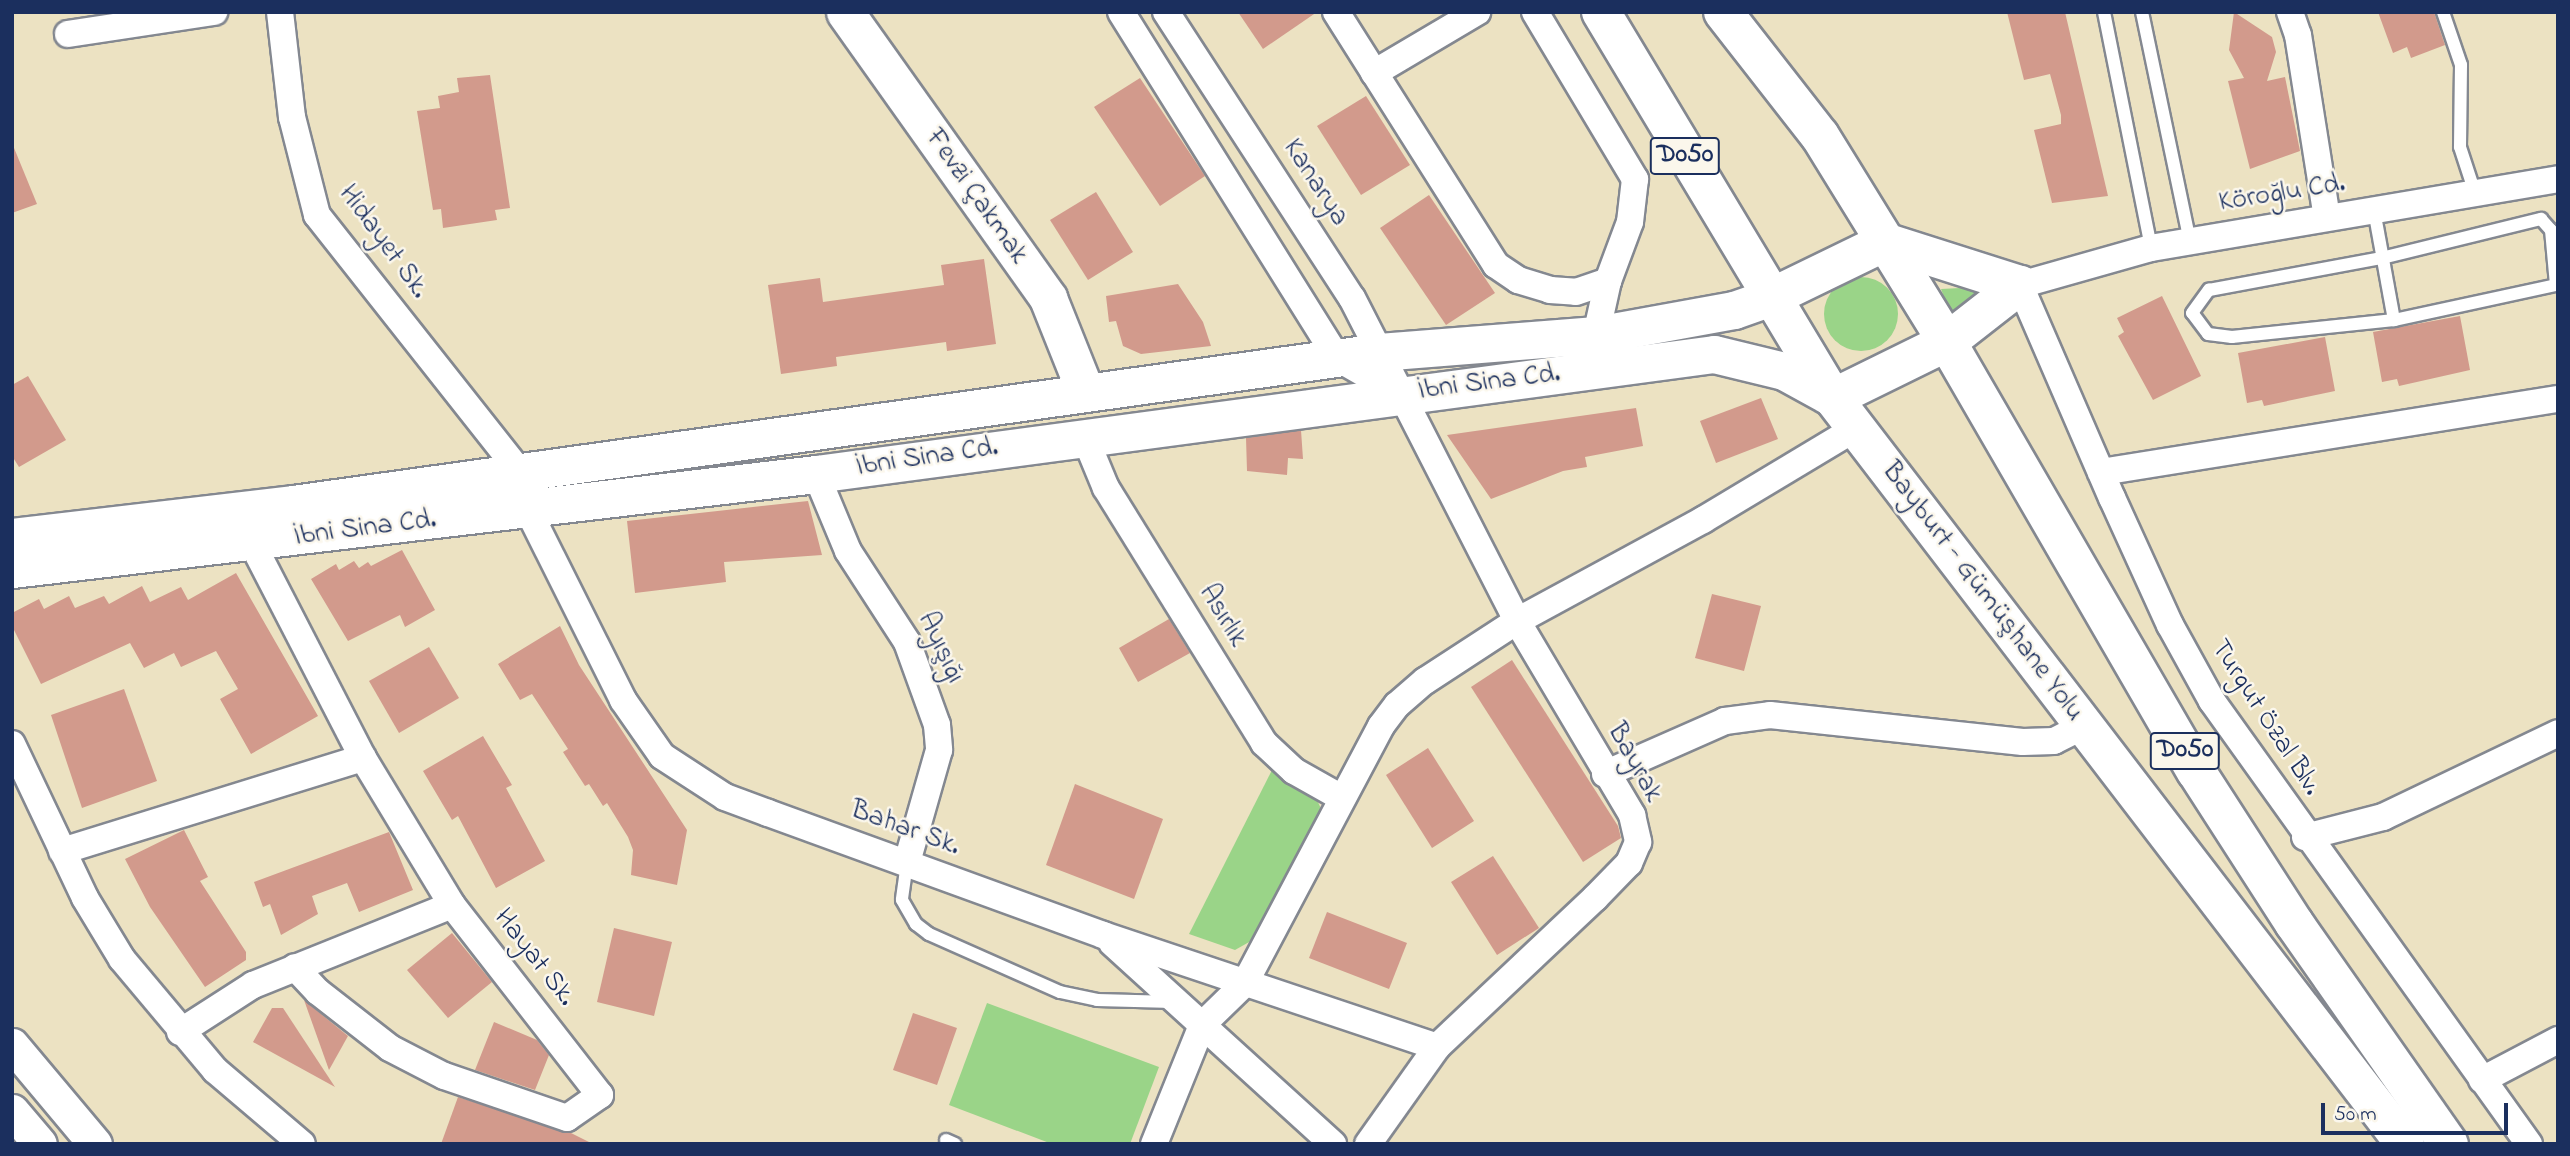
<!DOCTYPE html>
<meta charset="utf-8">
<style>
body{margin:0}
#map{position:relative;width:2570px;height:1156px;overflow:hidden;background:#ece2c2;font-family:"Indie Flower",sans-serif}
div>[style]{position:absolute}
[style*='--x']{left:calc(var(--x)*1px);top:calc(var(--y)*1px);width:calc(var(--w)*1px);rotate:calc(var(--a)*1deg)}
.green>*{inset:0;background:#9ad488}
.round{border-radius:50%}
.building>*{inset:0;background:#d29a8c}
.roads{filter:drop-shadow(2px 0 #848890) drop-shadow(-2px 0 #848890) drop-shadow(0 2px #848890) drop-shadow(0 -2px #848890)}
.service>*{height:12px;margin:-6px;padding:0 6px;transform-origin:6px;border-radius:6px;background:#fff}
.minor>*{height:26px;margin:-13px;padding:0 13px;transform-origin:13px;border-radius:13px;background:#fff}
.tertiary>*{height:33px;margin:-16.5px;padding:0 16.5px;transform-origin:16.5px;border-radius:16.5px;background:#fff}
.secondary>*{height:37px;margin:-18.5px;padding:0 18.5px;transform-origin:18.5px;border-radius:18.5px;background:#fff}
.trunk>*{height:38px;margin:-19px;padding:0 19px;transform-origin:19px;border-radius:19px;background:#fff}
span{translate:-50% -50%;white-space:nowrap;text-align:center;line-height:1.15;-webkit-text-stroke:5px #fbf7ec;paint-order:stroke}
.shield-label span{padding:2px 5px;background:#fbf7ec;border:2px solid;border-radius:5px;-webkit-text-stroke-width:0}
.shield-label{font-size:26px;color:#1b2f5e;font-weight:700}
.street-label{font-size:28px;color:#1b2f5e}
.frame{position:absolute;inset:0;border:14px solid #1b2f5e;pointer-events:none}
.scale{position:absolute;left:2321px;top:1103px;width:187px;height:32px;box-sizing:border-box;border:4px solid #1b2f5e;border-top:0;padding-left:9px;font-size:21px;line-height:24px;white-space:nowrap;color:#1b2f5e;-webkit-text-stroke:5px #fbf7ec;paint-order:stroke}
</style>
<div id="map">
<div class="green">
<i class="round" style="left:1824px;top:277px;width:74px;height:74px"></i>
<i style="clip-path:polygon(1998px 286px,1951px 315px,1941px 289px)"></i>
<i style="clip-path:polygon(1273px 768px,1318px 802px,1322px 811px,1258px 937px,1235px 950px,1189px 934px)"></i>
<i style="clip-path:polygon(987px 1003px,1159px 1067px,1130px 1144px,1052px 1144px,949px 1105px)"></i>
</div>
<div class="building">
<i style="clip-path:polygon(1238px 12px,1317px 12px,1263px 49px)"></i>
<i style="clip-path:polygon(2007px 12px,2065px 12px,2108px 196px,2052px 203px,2034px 130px,2061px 124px,2061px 115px,2050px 74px,2024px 80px)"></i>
<i style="clip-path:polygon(2234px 12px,2272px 37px,2276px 52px,2267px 81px,2285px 77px,2300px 151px,2250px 169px,2228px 81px,2244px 78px,2229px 50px)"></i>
<i style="clip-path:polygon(2378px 12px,2434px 12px,2445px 45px,2411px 58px,2407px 47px,2393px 53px)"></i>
<i style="clip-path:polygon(490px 75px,510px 208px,495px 210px,497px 220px,443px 228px,441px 209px,433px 210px,417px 111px,440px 108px,438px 96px,459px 92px,457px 78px)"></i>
<i style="clip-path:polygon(1140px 78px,1205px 176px,1160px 206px,1094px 107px)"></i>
<i style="clip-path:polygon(1366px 96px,1410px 165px,1361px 195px,1317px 126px)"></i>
<i style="clip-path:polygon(12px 143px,37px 204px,12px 213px)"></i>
<i style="clip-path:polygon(1096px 192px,1133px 252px,1088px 280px,1050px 220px)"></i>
<i style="clip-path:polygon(1429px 195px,1495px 293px,1446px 325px,1380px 228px)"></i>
<i style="clip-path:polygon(984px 259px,996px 344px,947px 351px,946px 342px,836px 357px,837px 366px,781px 374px,768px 285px,820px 278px,823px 302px,944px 285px,941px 265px)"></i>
<i style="clip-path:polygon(1178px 284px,1203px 322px,1211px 346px,1141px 354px,1123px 346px,1116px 321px,1109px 322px,1106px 296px)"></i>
<i style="clip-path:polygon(2162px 296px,2201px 376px,2153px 400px,2118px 336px,2124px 332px,2117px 318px)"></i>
<i style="clip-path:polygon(2460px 316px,2470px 370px,2399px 386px,2397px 379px,2382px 382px,2373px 332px)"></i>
<i style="clip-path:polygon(2325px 337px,2335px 391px,2264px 406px,2262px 400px,2247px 403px,2238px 353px)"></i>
<i style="clip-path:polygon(28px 376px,66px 440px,19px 467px,12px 456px,12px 385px)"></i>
<i style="clip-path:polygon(1761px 398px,1778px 439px,1716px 463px,1700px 421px)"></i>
<i style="clip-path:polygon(1636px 408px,1643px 446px,1585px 457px,1587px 467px,1563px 471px,1491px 499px,1447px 435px)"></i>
<i style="clip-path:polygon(1301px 430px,1303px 459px,1288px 458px,1287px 475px,1247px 471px,1246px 438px)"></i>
<i style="clip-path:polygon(808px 501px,822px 555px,724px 562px,726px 582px,635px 593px,627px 521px)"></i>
<i style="clip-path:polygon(402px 550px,435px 610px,405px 627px,400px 615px,348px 641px,311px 579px,336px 564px,339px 570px,354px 561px,359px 568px,368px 562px,371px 566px)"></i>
<i style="clip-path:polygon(236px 573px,318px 716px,251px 754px,220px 699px,238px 689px,216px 651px,181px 667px,174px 653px,144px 668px,130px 643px,41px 684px,12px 626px,12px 613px,39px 599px,44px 609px,69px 596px,75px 608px,104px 596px,109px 604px,142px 586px,150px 602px,181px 587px,188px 600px)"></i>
<i style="clip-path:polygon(1712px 594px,1761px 606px,1744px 671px,1695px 658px)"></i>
<i style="clip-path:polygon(1169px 619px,1190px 653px,1138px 682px,1119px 648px)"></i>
<i style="clip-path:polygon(560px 626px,579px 665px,687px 830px,677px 885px,631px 875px,633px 850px,628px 837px,607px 803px,603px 806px,589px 784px,585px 786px,563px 752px,568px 749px,532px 694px,520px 700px,498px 664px)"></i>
<i style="clip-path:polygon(429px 647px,459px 698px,399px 733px,369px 681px)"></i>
<i style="clip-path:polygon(1512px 660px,1618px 826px,1621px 838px,1583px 862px,1471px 687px)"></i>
<i style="clip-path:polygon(124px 689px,157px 781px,82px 808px,51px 715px)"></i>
<i style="clip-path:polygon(483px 736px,512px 785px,506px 788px,545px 861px,496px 888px,458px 816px,452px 820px,423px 771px)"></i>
<i style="clip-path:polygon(1428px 748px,1474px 821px,1432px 848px,1386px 775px)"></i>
<i style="clip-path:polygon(1075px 784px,1163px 819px,1134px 899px,1046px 865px)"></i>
<i style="clip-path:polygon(184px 830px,208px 877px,200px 881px,246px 952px,246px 960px,205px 987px,150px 907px,125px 859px)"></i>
<i style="clip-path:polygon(389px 832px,413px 890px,359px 912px,347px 883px,312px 896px,318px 914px,281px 935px,270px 904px,263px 907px,254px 882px)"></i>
<i style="clip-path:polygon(1493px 856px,1539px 928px,1497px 955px,1451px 882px)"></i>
<i style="clip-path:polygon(1327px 912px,1407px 943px,1389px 989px,1309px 958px)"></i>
<i style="clip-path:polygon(614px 928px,672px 942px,654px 1016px,597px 1002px)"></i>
<i style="clip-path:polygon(452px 933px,492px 982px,448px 1018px,407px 970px)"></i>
<i style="clip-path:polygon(304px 1000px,348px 1036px,329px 1070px)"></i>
<i style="clip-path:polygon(272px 1008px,283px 1008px,335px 1087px,253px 1042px)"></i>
<i style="clip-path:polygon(913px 1013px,957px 1028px,937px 1085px,893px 1070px)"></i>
<i style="clip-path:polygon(494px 1022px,537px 1040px,549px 1055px,535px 1090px,475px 1070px)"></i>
<i style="clip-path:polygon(458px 1097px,571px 1133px,593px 1144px,441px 1144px)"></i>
</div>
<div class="roads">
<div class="service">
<i style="--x:2104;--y:12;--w:241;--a:78.7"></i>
<i style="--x:2142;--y:12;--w:234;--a:78.2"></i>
<i style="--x:2443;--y:12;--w:56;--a:71.2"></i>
<i style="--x:2461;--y:65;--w:82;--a:90.7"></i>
<i style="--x:2460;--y:147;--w:48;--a:71.9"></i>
<i style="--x:2374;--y:210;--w:112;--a:79.7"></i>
<i style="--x:2541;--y:219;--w:15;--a:48"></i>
<i style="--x:2551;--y:230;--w:55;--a:84.8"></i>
<i style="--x:2556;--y:285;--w:166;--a:167.8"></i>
<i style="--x:2394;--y:320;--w:163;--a:174"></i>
<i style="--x:2232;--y:337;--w:24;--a:-173"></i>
<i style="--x:2208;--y:334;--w:26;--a:-127"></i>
<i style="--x:2192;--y:313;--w:29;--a:-54"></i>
<i style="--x:2209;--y:290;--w:176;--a:-10.5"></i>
<i style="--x:2382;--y:258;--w:164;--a:-13.8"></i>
<i style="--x:907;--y:863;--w:37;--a:98"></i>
<i style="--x:902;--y:900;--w:28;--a:60"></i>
<i style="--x:916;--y:924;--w:16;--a:38"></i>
<i style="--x:929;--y:934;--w:143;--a:23.9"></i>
<i style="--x:1060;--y:992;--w:38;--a:12"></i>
<i style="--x:1097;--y:1000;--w:76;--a:1.5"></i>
<i style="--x:946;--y:1140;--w:10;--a:24"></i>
</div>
<div class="minor">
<i style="--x:280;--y:12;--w:106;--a:83.5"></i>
<i style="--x:292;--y:117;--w:101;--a:75.7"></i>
<i style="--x:317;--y:215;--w:328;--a:51.7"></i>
<i style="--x:520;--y:472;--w:37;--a:79"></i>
<i style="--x:527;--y:508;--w:215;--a:63.4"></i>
<i style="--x:623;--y:700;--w:68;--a:55.1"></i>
<i style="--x:662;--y:756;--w:75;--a:33.1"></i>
<i style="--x:725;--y:797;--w:46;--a:20.4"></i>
<i style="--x:768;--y:813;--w:357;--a:20"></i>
<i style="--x:1103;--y:935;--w:352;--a:18.5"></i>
<i style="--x:1121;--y:12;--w:408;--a:58"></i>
<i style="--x:1337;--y:358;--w:73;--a:29.7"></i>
<i style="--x:1166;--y:12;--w:341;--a:57"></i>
<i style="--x:1352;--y:298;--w:363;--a:62.9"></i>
<i style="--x:1517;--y:621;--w:226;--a:59.3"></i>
<i style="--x:1632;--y:815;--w:28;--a:77"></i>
<i style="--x:1638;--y:842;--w:23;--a:113"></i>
<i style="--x:1629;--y:863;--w:49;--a:134.2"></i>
<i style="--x:1595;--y:898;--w:217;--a:136.7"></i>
<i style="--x:1437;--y:1047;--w:119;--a:125.4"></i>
<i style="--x:1336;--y:12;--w:299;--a:57.7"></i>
<i style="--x:1496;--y:265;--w:27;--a:34"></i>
<i style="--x:1518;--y:280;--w:34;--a:17"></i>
<i style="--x:1550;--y:290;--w:26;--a:4"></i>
<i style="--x:1576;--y:292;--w:34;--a:-19"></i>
<i style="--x:1535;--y:12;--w:195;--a:59.1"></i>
<i style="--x:1635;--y:179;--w:43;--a:96.6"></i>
<i style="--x:1630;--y:222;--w:63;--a:110.4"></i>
<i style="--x:1608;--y:281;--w:55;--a:102.5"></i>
<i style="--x:2290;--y:12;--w:24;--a:71"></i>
<i style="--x:2298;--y:35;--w:185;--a:81"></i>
<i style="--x:68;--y:34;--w:148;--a:-8.6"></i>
<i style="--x:1374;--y:73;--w:120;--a:-30.6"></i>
<i style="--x:1084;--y:435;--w:57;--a:67.5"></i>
<i style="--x:1106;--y:488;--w:300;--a:58.2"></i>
<i style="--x:1264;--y:743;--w:41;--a:43"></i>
<i style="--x:1294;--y:771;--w:55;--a:29.4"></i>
<i style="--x:2101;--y:472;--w:463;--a:-9.1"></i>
<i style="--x:816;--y:474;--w:83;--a:67.4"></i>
<i style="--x:848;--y:551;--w:108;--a:57"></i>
<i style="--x:907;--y:642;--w:88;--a:70.1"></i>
<i style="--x:937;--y:725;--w:25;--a:85"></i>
<i style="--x:939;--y:750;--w:116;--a:105.9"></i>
<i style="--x:252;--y:543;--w:242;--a:62.7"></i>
<i style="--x:363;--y:758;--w:172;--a:58.8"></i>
<i style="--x:452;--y:905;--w:241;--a:52.1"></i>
<i style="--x:600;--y:1095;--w:40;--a:145.1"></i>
<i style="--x:567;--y:1118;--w:130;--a:-161.1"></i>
<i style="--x:444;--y:1076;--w:61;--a:-152.6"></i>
<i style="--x:390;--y:1048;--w:91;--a:-142.1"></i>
<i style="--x:318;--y:992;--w:34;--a:-133"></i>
<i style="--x:12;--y:744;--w:170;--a:64.6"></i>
<i style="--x:85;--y:898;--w:71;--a:58.8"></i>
<i style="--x:122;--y:959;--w:145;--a:50"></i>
<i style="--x:215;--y:1070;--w:114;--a:40.4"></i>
<i style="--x:1605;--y:774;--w:131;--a:-23.8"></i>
<i style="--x:1725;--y:721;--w:45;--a:-7.6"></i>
<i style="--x:1770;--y:715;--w:254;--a:6.1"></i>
<i style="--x:2023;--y:742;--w:31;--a:-2"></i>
<i style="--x:2054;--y:741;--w:34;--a:-27"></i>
<i style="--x:2305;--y:837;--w:81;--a:-14.4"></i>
<i style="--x:2383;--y:817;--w:194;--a:-25.6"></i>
<i style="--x:62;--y:851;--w:315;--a:-17.2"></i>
<i style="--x:1112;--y:943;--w:299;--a:42.3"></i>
<i style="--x:180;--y:1032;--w:87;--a:-32.8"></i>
<i style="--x:253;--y:985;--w:214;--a:-21.9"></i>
<i style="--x:2482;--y:1080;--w:86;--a:-27.8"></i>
<i style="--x:1154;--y:1144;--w:128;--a:-68"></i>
<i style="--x:1202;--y:1025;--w:60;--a:-44.3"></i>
<i style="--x:1245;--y:983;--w:291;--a:-62.1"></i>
<i style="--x:1381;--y:726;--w:26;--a:-53"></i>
<i style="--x:1397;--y:705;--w:37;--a:-41"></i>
<i style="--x:1425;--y:681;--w:110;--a:-33.1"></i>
<i style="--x:1517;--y:621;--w:212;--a:-28.5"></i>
<i style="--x:1703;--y:520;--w:179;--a:-31"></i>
<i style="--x:2529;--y:1144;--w:545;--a:-125.59"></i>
<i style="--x:2212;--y:701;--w:87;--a:-118.9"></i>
<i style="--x:2170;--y:625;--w:140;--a:-114.5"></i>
<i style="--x:2112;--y:498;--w:232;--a:-113.4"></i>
<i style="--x:2020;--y:285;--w:136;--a:-15.8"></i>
<i style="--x:2151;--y:248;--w:413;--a:-9.6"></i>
</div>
<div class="tertiary">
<i style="--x:12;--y:1045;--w:129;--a:50"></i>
<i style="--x:12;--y:1111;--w:43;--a:49.7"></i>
</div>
<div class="secondary">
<i style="--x:845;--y:12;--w:351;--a:54.6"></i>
<i style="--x:1048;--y:298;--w:102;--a:68.2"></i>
<i style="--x:12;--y:537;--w:283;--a:-6.7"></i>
<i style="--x:293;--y:504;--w:1097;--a:-7.97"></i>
<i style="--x:1379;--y:352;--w:218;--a:-4.5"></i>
<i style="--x:1596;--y:335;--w:140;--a:-10.3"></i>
<i style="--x:1734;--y:310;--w:42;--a:-19.3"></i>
<i style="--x:12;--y:569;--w:810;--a:-6.74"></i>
<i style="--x:816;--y:474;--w:906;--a:-7.61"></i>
<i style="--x:1714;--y:354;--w:72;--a:13.7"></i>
<i style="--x:1784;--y:371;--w:56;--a:28.9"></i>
</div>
<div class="trunk">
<i style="--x:1601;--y:12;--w:450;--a:59"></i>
<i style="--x:1833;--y:398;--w:940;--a:52.52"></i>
<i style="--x:1723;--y:12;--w:157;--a:52"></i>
<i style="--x:1820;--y:136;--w:242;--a:58.3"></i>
<i style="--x:1947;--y:342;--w:496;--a:59.9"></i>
<i style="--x:2196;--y:771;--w:181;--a:57.2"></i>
<i style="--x:2294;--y:923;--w:270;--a:55"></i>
<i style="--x:1774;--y:296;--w:123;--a:-25.9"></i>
<i style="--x:1885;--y:242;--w:142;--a:17.7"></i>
<i style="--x:1833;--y:398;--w:127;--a:-26.2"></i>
<i style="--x:1947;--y:342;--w:93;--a:-38"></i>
</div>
</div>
<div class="shield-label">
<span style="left:1685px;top:156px">D050</span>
<span style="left:2185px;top:751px">D050</span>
</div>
<div class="street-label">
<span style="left:1315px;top:183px;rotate:57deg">Kanarya</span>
<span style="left:2282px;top:194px;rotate:-9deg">Köroğlu Cd.</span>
<span style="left:976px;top:197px;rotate:55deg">Fevzi Çakmak</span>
<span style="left:383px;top:242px;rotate:54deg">Hidayet Sk.</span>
<span style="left:1489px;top:383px;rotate:-7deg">İbni Sina Cd.</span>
<span style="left:927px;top:458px;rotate:-8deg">İbni Sina Cd.</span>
<span style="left:365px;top:529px;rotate:-7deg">İbni Sina Cd.</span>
<span style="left:1982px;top:592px;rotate:53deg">Bayburt - Gümüşhane Yolu</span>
<span style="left:1222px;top:616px;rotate:59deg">Asırlık</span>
<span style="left:940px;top:648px;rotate:65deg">Ayışığı</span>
<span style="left:2265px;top:718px;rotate:57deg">Turgut Özal Blv.</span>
<span style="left:1634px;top:763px;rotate:61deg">Bayrak</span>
<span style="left:905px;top:829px;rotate:20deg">Bahar Sk.</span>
<span style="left:534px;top:958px;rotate:52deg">Hayat Sk.</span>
</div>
<div class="frame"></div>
<div class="scale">50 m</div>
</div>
